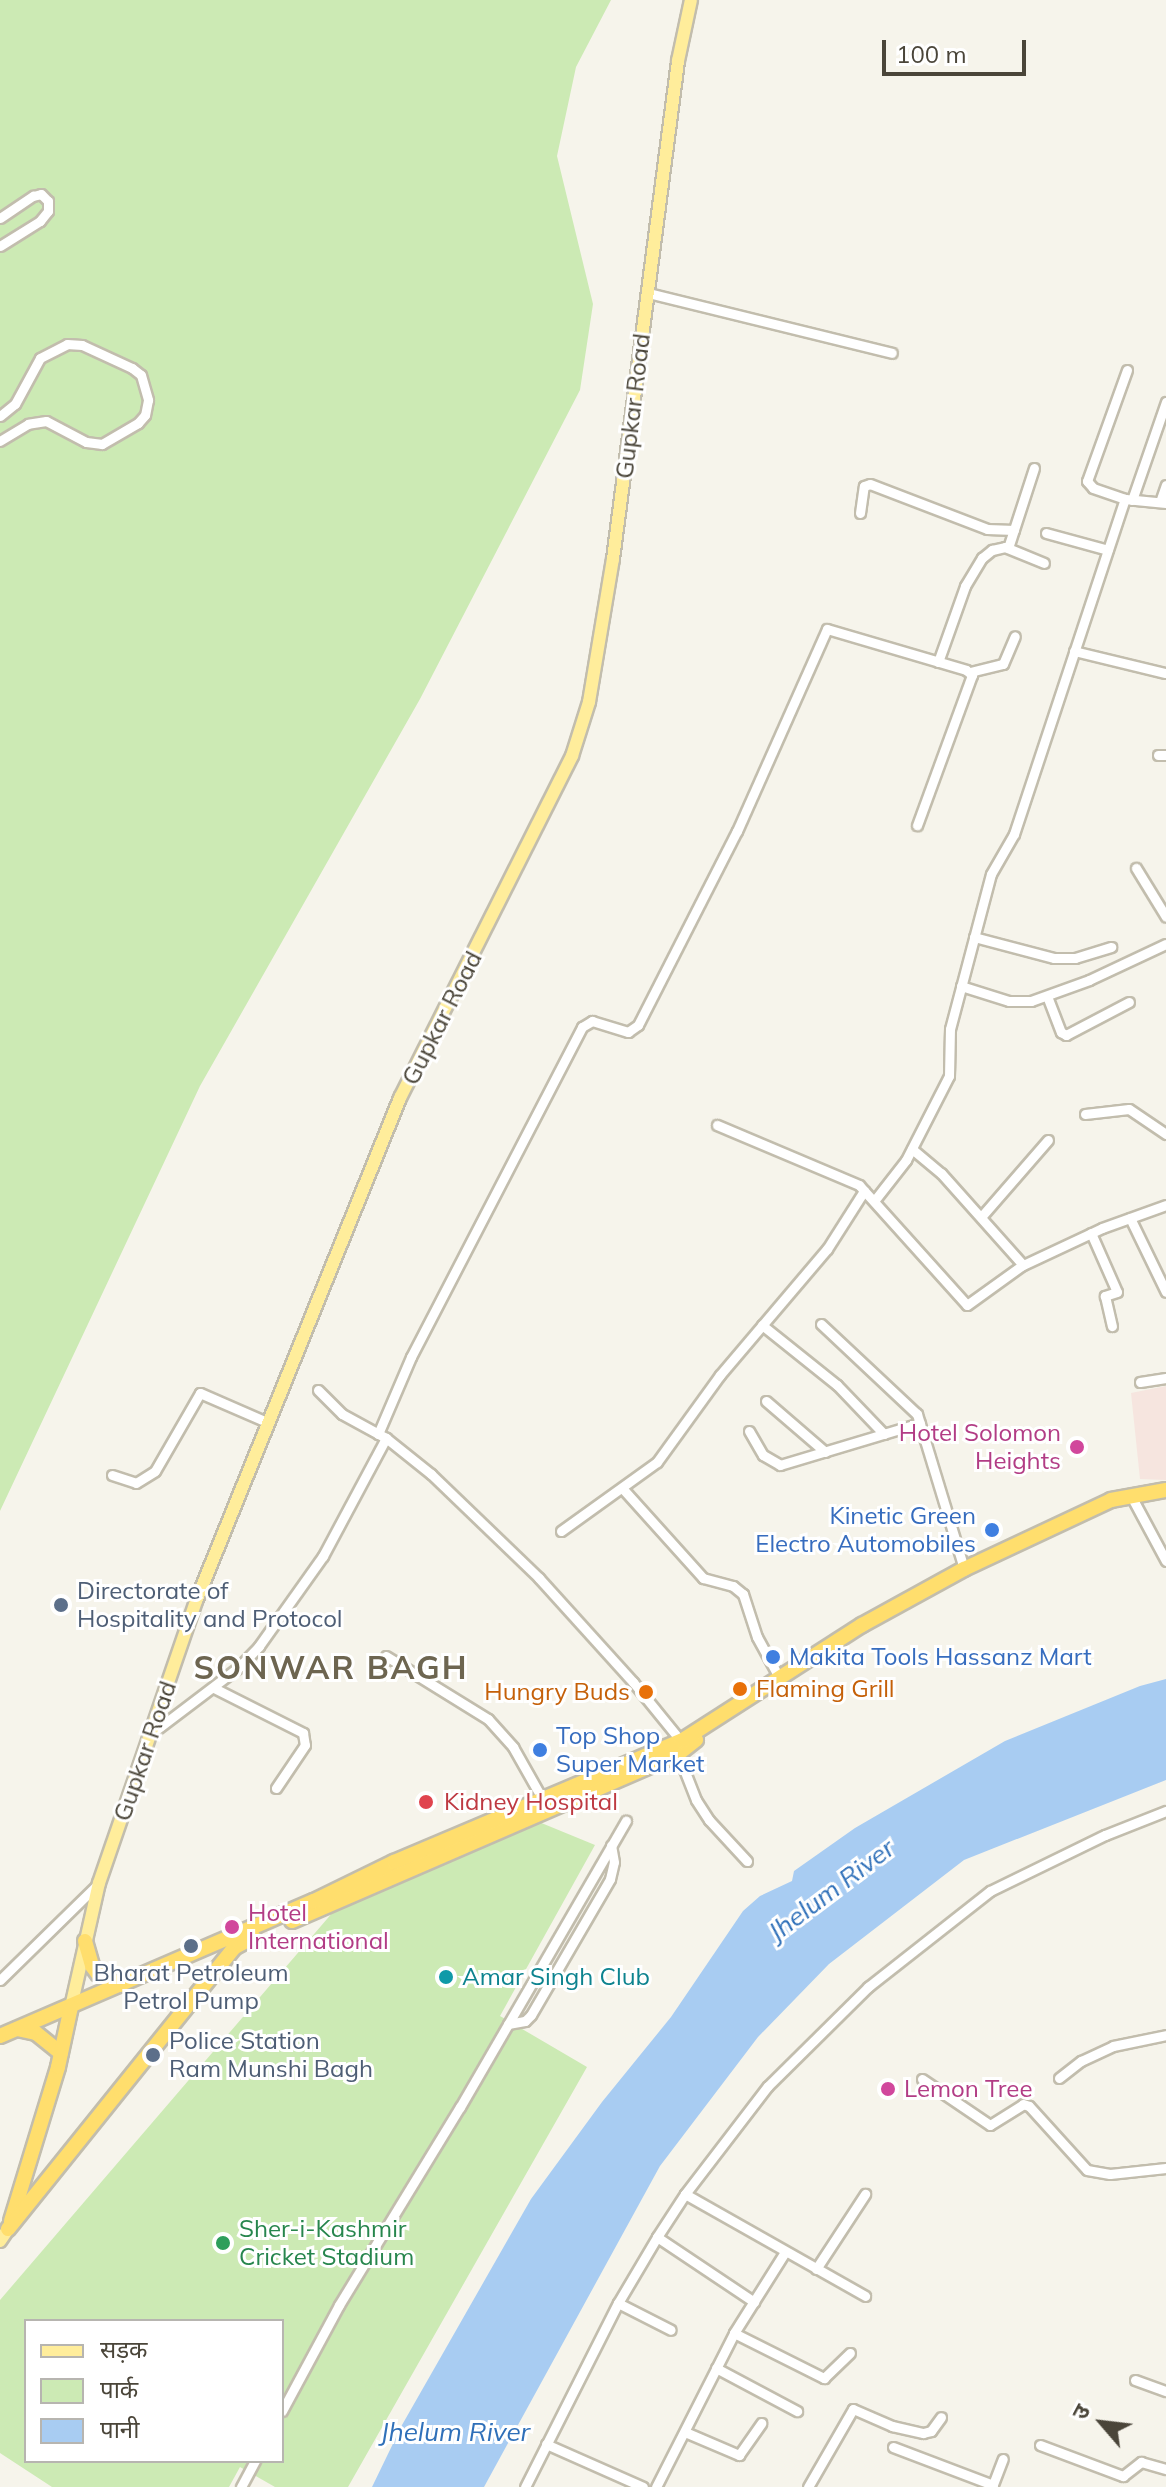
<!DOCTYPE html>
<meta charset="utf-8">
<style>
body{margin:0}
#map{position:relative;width:1166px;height:2487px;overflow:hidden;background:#f6f4eb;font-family:Mulish,"Noto Sans Devanagari",sans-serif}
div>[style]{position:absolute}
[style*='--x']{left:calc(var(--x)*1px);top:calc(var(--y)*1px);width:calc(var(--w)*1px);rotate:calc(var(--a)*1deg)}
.medical>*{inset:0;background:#f6e5df}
.green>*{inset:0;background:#cceab4}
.water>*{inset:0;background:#a8ccf2}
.roads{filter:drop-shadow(2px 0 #c2bdad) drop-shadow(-2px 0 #c2bdad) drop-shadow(0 2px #c2bdad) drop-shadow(0 -2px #c2bdad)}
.minor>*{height:9px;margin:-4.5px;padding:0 4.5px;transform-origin:4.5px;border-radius:4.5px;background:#fff}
.major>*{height:12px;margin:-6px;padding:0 6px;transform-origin:6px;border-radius:6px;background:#ffed9b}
.highway>*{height:14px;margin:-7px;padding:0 7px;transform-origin:7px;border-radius:7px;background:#ffde6d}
.dots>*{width:22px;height:22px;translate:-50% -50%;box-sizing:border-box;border:4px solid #fff;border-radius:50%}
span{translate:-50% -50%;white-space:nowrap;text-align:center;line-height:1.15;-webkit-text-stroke:6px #fff;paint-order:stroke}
.street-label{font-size:24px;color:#4a4539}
.hotel-label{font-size:24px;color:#b23c85}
.right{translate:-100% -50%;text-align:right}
.left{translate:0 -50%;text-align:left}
.shop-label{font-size:24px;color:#366cbe}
.service-label{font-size:24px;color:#4e5e75}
.food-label{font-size:24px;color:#c56008}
.health-label{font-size:24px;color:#be3a42}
.culture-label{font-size:24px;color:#0d838f}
.leisure-label{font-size:24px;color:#27864d}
.water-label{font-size:26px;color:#2f70b9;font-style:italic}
.district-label{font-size:32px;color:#6d6550;font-weight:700;letter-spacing:2px}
.legend{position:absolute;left:24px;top:2319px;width:260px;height:144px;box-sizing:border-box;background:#fff;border:2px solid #b7b5b0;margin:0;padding:10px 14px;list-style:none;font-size:24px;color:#4a4539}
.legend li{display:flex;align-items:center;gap:16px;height:40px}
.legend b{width:40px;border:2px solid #b7b5b0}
.north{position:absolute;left:1062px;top:2383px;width:80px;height:80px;-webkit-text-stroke:6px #fff;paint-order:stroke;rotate:298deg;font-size:22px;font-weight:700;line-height:32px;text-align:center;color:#4a4539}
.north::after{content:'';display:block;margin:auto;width:28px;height:36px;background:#4a4539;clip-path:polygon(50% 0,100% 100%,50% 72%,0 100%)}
.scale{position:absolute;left:882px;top:40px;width:144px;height:36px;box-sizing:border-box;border:4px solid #4a4539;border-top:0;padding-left:10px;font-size:24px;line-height:28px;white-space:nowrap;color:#4a4539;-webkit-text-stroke:6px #fff;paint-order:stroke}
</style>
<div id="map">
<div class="medical">
<i style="clip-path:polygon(1166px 1386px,1166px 1480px,1140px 1479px,1131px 1393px)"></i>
</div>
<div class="green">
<i style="clip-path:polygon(0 0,611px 0,576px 67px,557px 156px,593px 304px,580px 390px,420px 699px,200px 1086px,0 1511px)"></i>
<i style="clip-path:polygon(evenodd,539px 1822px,595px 1845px,500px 2016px,587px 2067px,348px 2487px,275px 2487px,240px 2467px,229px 2487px,52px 2487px,0 2453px,0 2300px,333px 1912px,539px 1822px,26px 2321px,282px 2321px,282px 2461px,26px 2461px,26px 2321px)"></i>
</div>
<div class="water">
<i style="clip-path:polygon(1166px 1679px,1166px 1780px,964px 1860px,829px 1964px,758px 2037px,660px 2166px,484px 2487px,372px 2487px,402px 2425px,531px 2199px,602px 2102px,671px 2017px,743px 1911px,760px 1896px,792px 1881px,794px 1871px,855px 1828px,1005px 1741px,1140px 1686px)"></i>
</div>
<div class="roads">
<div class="minor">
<i style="--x:0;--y:218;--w:40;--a:-34"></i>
<i style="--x:33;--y:196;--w:8;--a:-14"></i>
<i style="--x:41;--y:194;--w:10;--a:45"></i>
<i style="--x:48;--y:201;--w:10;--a:90"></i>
<i style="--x:48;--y:211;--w:13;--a:129"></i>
<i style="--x:40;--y:221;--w:47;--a:148"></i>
<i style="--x:648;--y:293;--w:251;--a:13.8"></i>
<i style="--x:1127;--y:370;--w:118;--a:109.8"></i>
<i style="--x:1087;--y:481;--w:9;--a:49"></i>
<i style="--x:1093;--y:488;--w:34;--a:19"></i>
<i style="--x:1125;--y:499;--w:41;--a:5.6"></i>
<i style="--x:0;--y:416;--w:19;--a:-39"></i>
<i style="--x:15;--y:404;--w:52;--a:-61.5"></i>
<i style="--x:40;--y:358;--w:30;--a:-27"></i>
<i style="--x:67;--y:344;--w:15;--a:4"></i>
<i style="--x:82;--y:345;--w:55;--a:24.7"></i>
<i style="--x:132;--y:368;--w:11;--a:38"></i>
<i style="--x:141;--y:375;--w:26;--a:74"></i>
<i style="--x:148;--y:400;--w:15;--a:101"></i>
<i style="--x:145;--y:415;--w:11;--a:131"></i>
<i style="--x:138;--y:423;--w:42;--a:149.7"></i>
<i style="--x:102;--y:444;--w:16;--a:-173"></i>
<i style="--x:86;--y:442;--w:45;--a:-152.3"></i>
<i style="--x:46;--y:421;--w:18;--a:171"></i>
<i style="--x:28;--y:424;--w:33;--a:149"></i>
<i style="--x:1132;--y:500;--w:104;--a:-70.9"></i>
<i style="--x:1160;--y:502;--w:18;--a:-71"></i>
<i style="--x:860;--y:513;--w:27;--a:-82"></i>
<i style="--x:864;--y:486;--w:6;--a:-18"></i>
<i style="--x:870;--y:484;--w:125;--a:21"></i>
<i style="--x:987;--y:529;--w:27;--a:2"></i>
<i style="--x:1046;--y:533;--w:64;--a:15.3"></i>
<i style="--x:1008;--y:548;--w:84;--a:-72"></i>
<i style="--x:1074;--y:651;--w:94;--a:13.6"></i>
<i style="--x:938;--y:662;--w:81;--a:-70.4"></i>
<i style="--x:965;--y:586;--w:33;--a:-59"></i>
<i style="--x:982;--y:558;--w:13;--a:-39"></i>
<i style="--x:992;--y:550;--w:13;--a:-13"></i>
<i style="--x:1005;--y:547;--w:42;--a:22.3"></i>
<i style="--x:970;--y:672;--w:34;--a:-14"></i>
<i style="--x:1003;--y:664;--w:30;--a:-67"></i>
<i style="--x:1158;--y:755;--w:8;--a:0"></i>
<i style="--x:1136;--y:868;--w:57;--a:58.5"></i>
<i style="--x:974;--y:937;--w:83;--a:14.7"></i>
<i style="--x:1054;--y:958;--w:21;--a:0"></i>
<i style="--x:1075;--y:958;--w:38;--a:-17"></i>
<i style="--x:961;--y:986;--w:50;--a:17.4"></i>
<i style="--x:1009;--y:1001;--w:22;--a:0"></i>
<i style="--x:1031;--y:1001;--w:62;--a:-19.9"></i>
<i style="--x:1089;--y:980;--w:85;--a:-25.1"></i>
<i style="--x:1047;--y:996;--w:39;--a:69"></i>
<i style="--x:1061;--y:1032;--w:6;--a:31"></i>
<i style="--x:1066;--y:1035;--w:71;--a:-27.6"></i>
<i style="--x:1085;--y:1114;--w:44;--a:-6.5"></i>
<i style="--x:1129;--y:1109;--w:45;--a:34"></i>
<i style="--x:717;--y:1125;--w:154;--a:22.9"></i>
<i style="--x:859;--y:1185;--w:161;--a:48"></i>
<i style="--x:967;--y:1305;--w:67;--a:-35.8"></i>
<i style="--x:1021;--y:1266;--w:89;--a:-25.1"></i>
<i style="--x:1102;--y:1228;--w:68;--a:-19.8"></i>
<i style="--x:912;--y:1149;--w:38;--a:40"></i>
<i style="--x:941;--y:1173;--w:123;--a:48.3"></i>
<i style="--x:874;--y:1201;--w:52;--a:-52"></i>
<i style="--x:906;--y:1160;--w:94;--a:-62.9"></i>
<i style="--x:949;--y:1076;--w:47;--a:-88.8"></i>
<i style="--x:950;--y:1029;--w:160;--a:-75.2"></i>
<i style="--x:991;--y:874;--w:46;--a:-60.1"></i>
<i style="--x:1014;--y:834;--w:353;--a:-71.7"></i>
<i style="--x:981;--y:1217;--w:102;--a:-49"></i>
<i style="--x:1130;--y:1218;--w:82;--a:64.1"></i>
<i style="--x:1091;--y:1233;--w:64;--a:66.2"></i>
<i style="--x:1117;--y:1292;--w:13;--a:162"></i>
<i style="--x:1105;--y:1296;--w:31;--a:77"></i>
<i style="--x:821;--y:1324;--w:132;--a:43.2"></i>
<i style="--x:917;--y:1414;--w:162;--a:73.1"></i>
<i style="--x:762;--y:1325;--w:96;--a:38.7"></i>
<i style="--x:837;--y:1385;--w:68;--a:46.2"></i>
<i style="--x:1140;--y:1382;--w:26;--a:-9"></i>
<i style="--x:318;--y:1390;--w:34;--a:45"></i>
<i style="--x:342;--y:1414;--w:50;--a:28.6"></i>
<i style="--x:386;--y:1438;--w:58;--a:38.7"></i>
<i style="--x:431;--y:1474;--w:150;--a:43.9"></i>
<i style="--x:539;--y:1578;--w:140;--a:47.9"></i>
<i style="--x:633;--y:1682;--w:76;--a:50.9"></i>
<i style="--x:766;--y:1401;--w:78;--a:40.8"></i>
<i style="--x:749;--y:1431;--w:28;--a:60"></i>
<i style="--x:763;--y:1455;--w:20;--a:30"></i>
<i style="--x:780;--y:1465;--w:146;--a:-16.7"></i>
<i style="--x:378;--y:1434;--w:84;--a:-66.8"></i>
<i style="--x:411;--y:1357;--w:372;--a:-62.6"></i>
<i style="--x:582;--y:1027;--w:12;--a:-31"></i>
<i style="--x:592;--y:1021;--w:38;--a:17"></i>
<i style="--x:628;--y:1032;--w:12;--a:-35"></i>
<i style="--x:638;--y:1025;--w:218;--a:-63"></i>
<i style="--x:737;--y:831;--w:221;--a:-66"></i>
<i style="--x:827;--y:629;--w:145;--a:16.4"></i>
<i style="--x:966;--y:670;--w:8;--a:40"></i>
<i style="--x:972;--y:675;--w:160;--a:110.1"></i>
<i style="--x:112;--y:1475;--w:25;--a:18"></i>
<i style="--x:136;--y:1483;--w:22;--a:-32"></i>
<i style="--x:155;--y:1471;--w:90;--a:-60"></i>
<i style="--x:200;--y:1393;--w:75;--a:23.5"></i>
<i style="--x:623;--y:1489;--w:120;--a:48"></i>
<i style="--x:703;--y:1578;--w:31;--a:15"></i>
<i style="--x:733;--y:1586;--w:13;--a:39"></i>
<i style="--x:743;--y:1594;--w:45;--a:72"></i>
<i style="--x:757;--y:1637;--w:48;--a:61.3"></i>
<i style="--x:1130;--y:1494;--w:76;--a:61.8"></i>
<i style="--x:561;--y:1531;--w:118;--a:-35.7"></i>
<i style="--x:657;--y:1462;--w:107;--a:-54.1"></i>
<i style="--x:720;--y:1375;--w:165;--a:-49.7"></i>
<i style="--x:827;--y:1249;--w:69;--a:-57.5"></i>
<i style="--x:386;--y:1656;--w:120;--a:31.7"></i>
<i style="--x:488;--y:1719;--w:38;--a:48"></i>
<i style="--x:513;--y:1747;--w:61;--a:60.5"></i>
<i style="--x:214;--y:1688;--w:100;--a:26.8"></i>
<i style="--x:303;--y:1733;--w:12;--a:81"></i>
<i style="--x:305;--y:1745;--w:52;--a:124"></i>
<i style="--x:152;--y:1733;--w:109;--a:-37.2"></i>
<i style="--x:239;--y:1667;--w:29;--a:-46"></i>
<i style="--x:259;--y:1646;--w:110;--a:-54.6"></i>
<i style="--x:323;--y:1556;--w:134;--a:-61.9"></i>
<i style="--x:678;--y:1754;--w:49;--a:68.6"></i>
<i style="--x:696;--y:1800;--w:24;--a:57"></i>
<i style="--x:709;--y:1820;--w:56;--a:47.2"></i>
<i style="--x:0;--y:1980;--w:137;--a:-44.4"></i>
<i style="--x:508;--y:2024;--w:17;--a:-10"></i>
<i style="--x:525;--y:2021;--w:8;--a:-45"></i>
<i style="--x:531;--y:2015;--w:157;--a:-59.8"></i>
<i style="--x:610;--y:1879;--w:17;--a:-77"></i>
<i style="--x:614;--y:1862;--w:17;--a:-100"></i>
<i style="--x:1059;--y:2078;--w:28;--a:-38"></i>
<i style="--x:1081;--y:2061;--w:35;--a:-25"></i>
<i style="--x:1113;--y:2046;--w:54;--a:-11.7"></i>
<i style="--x:922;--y:2079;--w:82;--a:34.1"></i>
<i style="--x:990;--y:2125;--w:39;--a:-32"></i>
<i style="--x:1023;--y:2104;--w:6;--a:18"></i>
<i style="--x:1029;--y:2106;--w:86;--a:47.8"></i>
<i style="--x:1087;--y:2170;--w:23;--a:10"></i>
<i style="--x:1110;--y:2174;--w:56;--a:-6.1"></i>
<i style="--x:685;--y:2194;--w:207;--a:29.5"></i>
<i style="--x:657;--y:2237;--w:117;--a:33.8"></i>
<i style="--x:816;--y:2269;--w:90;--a:-56.8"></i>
<i style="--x:618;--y:2303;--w:59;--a:27"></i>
<i style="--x:734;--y:2333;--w:101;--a:26.6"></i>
<i style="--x:824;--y:2378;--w:36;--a:-44"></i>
<i style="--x:716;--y:2368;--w:92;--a:28"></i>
<i style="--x:1135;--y:2380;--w:33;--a:20"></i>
<i style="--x:282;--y:2411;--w:120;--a:-61.7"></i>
<i style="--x:339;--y:2305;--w:232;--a:-58.6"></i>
<i style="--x:460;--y:2107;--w:331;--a:-59.9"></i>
<i style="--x:685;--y:2432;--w:59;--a:23.1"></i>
<i style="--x:739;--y:2455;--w:39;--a:-55"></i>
<i style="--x:546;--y:2444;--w:106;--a:23.9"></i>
<i style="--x:1040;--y:2445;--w:89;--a:20.5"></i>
<i style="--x:1123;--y:2476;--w:23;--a:-38"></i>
<i style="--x:1141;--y:2462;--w:26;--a:16"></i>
<i style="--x:893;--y:2447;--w:107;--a:20.8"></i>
<i style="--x:241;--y:2487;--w:30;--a:-62"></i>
<i style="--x:525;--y:2487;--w:206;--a:-63.2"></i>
<i style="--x:618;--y:2303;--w:77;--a:-59.4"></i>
<i style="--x:657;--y:2237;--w:51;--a:-56.9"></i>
<i style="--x:685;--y:2194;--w:136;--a:-52.5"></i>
<i style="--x:768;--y:2086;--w:141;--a:-44.7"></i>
<i style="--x:868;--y:1987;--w:155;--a:-38.2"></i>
<i style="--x:990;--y:1891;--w:128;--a:-26"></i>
<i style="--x:1105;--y:1835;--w:66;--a:-21.5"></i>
<i style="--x:656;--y:2487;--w:173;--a:-63.1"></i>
<i style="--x:734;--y:2333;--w:96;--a:-57.8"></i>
<i style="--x:808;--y:2487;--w:90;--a:-60"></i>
<i style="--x:853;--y:2409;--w:43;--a:23.6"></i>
<i style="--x:892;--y:2426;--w:32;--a:13"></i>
<i style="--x:923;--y:2433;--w:8;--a:-14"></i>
<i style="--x:931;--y:2431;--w:17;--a:-54"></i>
<i style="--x:992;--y:2487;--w:30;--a:-69"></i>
</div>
<div class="major">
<i style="--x:71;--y:2007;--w:127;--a:-77.3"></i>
<i style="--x:99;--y:1883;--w:300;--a:-71"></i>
<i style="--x:197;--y:1599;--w:541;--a:-67.94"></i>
<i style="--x:400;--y:1098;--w:383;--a:-63.3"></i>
<i style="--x:572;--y:756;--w:57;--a:-72.5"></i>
<i style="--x:589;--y:702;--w:145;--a:-80.5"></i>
<i style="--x:613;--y:559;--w:502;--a:-82.56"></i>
<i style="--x:678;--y:61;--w:62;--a:-78"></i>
<i style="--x:0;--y:2241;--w:14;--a:-56"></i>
</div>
<div class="highway">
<i style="--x:292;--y:1921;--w:421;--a:-23.4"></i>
<i style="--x:678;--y:1754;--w:23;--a:-38"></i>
<i style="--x:85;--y:1941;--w:26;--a:74"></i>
<i style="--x:92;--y:1966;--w:10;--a:53"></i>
<i style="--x:98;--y:1974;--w:25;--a:26"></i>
<i style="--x:17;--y:2029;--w:19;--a:12"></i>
<i style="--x:36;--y:2033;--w:32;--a:39"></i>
<i style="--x:0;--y:2036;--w:342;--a:-23.3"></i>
<i style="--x:314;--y:1901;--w:89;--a:-26"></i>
<i style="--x:394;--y:1862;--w:311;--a:-22.9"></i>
<i style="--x:681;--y:1741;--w:215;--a:-32.7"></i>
<i style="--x:862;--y:1625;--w:116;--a:-28.8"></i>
<i style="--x:964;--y:1569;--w:162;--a:-25.1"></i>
<i style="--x:1111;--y:1500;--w:56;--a:-10.3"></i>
<i style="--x:11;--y:2221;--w:161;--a:-73"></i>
<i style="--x:58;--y:2067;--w:61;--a:-77.8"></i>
<i style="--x:8;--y:2229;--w:362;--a:-51.2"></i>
<i style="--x:235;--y:1947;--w:21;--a:-28"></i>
</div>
</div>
<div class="dots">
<i style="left:1077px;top:1447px;background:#d1479c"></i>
<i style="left:992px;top:1530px;background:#3f7fe0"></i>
<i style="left:61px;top:1605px;background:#5c6f8a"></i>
<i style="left:773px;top:1657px;background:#3f7fe0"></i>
<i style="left:740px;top:1689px;background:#e8710a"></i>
<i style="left:646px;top:1692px;background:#e8710a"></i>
<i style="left:540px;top:1750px;background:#3f7fe0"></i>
<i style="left:426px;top:1802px;background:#e0444e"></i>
<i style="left:232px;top:1927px;background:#d1479c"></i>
<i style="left:191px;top:1946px;background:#5c6f8a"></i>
<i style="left:446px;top:1977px;background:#0f9aa8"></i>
<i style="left:153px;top:2055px;background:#5c6f8a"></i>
<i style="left:888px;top:2089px;background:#d1479c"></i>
<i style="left:223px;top:2243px;background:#2e9e5b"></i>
</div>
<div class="street-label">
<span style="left:633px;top:406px;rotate:-83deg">Gupkar Road</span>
<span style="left:442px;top:1018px;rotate:-63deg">Gupkar Road</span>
<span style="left:145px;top:1751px;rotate:-71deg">Gupkar Road</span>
</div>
<div class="hotel-label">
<span class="right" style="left:1061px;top:1447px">Hotel Solomon<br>Heights</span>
<span class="left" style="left:248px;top:1927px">Hotel<br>International</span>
<span class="left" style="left:904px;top:2089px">Lemon Tree</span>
</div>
<div class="shop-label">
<span class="right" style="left:976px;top:1530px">Kinetic Green<br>Electro Automobiles</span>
<span class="left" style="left:789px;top:1657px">Makita Tools Hassanz Mart</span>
<span class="left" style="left:556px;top:1750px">Top Shop<br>Super Market</span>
</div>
<div class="service-label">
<span class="left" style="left:77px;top:1605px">Directorate of<br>Hospitality and Protocol</span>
<span style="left:191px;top:1987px">Bharat Petroleum<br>Petrol Pump</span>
<span class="left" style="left:169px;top:2055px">Police Station<br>Ram Munshi Bagh</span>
</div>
<div class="food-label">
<span class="left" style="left:756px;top:1689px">Flaming Grill</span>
<span class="right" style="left:630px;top:1692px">Hungry Buds</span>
</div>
<div class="health-label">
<span class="left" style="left:444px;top:1802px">Kidney Hospital</span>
</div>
<div class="culture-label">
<span class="left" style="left:462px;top:1977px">Amar Singh Club</span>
</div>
<div class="leisure-label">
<span class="left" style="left:239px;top:2243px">Sher-i-Kashmir<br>Cricket Stadium</span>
</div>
<div class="water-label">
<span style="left:831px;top:1890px;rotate:-37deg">Jhelum River</span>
<span style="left:455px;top:2432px">Jhelum River</span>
</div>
<div class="district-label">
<span style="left:331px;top:1667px">SONWAR BAGH</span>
</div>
<ul class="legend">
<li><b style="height:10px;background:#ffed9b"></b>सड़क</li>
<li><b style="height:22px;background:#cceab4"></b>पार्क</li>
<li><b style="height:22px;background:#a8ccf2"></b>पानी</li>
</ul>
<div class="north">उ</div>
<div class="scale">100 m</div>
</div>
